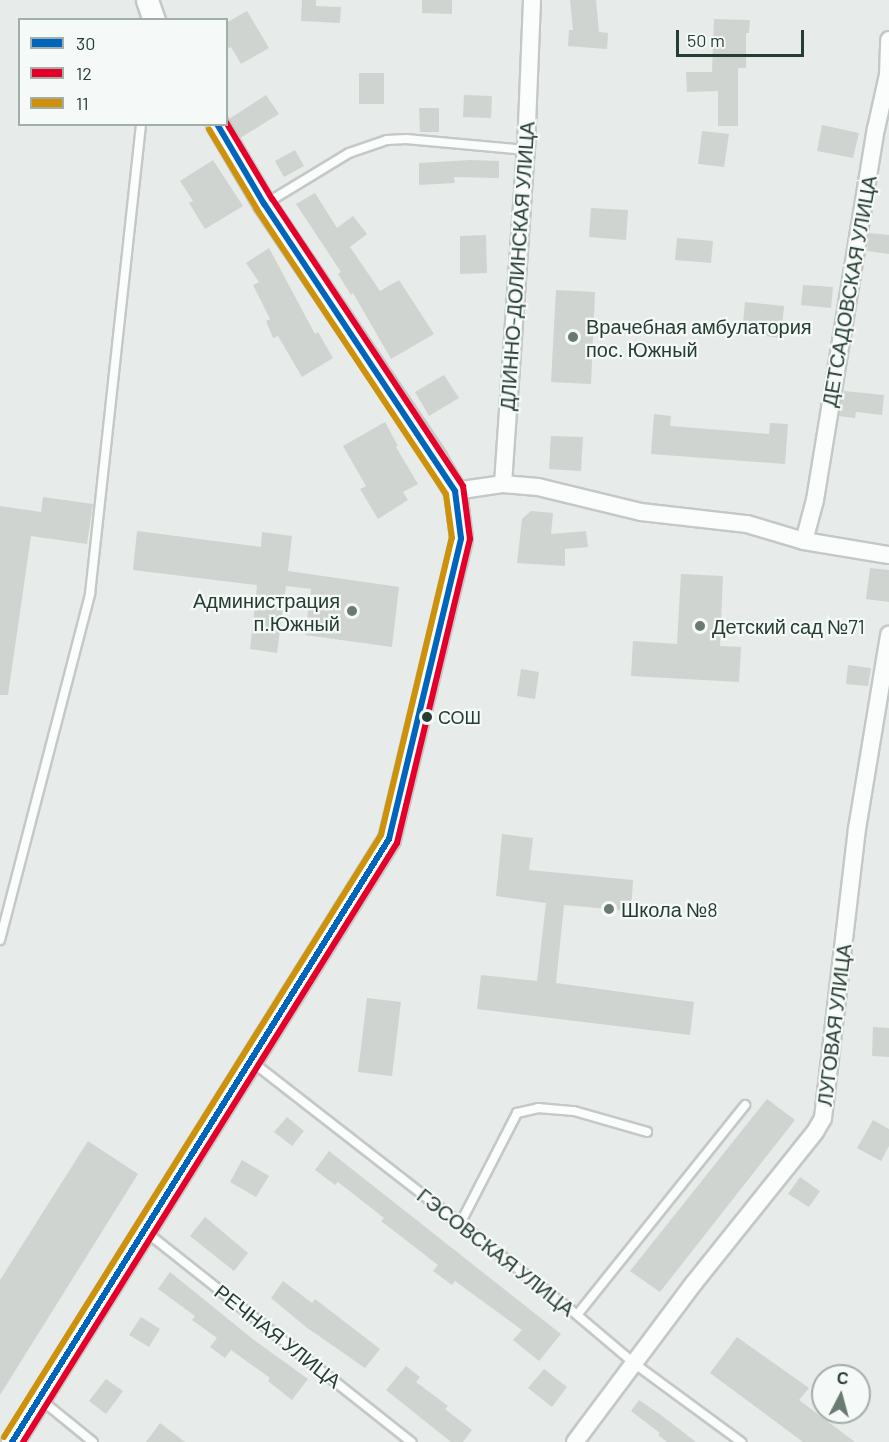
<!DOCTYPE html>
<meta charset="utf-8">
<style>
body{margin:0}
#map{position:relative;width:889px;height:1442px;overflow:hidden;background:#e7ebe9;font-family:Barlow,sans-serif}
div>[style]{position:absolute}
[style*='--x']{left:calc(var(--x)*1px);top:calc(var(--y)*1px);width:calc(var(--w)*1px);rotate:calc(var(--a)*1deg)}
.building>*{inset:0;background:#cfd4d1}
.roads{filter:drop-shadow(2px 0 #c4c8c6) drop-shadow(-2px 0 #c4c8c6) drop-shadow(0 2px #c4c8c6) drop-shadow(0 -2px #c4c8c6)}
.service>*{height:8px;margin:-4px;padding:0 4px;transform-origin:4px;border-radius:4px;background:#fbfcfc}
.minor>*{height:16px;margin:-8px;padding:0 8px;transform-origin:8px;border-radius:8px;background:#fbfcfc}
.tertiary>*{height:21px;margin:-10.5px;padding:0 10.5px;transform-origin:10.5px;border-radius:10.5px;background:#fbfcfc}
.bus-1>*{height:6px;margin:-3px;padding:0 3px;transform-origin:3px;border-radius:3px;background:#0065bd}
.bus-2>*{height:6px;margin:-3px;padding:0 3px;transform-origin:3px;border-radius:3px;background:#e4002b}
.bus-3>*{height:6px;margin:-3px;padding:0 3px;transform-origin:3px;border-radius:3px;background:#cd910a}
.dots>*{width:16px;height:16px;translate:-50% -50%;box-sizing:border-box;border:3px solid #f5f9f7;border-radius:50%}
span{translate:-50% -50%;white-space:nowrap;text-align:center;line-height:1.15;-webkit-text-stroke:4.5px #f5f9f7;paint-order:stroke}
.bus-label{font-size:18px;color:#263d32}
.left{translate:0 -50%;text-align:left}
.street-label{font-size:20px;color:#263d32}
.poi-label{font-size:20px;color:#263d32}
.right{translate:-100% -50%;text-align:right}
.legend{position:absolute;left:18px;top:18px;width:210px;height:108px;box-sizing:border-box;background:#f5f9f7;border:2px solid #a2aea8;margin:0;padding:8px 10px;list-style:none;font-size:18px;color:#263d32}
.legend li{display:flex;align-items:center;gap:12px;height:30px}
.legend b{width:30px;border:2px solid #a2aea8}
.north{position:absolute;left:811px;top:1364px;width:60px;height:60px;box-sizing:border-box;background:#f5f9f7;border:2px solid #a2aea8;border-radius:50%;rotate:6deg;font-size:16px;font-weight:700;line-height:24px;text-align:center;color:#263d32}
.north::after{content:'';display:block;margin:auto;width:21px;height:27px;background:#6a7a72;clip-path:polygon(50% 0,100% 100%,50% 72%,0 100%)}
.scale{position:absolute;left:676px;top:30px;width:128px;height:27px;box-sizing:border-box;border:3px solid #263d32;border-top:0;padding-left:8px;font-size:18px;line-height:21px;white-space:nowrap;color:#263d32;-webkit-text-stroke:4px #f5f9f7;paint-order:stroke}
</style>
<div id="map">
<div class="building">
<i style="clip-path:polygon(302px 0,316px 0,316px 6px,341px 7px,340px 23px,301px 21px)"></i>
<i style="clip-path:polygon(422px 0,452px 0,452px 14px,422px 13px)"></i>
<i style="clip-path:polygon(570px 0,596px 0,599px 32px,608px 33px,607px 49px,568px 46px,569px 30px,573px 30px)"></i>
<i style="clip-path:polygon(247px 11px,269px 48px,241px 64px,231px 47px,226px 50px,226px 23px)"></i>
<i style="clip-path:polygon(714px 19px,750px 20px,749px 33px,746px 33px,746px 68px,738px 68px,738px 126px,718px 126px,718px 91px,687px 92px,686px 72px,712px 72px)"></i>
<i style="clip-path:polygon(359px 73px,384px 73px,384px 104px,359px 104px)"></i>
<i style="clip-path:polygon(266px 95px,279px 114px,240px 138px,229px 119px)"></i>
<i style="clip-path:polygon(464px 95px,492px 96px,491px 118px,463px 117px)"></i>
<i style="clip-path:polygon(419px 108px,439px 108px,439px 132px,420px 132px)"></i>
<i style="clip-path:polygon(822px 125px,859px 133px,853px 158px,817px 151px)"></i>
<i style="clip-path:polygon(702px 131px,729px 134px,724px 167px,698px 164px)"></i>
<i style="clip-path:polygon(295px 150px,304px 166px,284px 177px,275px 161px)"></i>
<i style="clip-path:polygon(213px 160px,243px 206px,205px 229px,189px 203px,193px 201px,180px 181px)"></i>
<i style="clip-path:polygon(470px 160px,499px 161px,499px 178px,454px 177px,455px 183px,419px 185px,419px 163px)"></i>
<i style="clip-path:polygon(315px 193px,337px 228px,353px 216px,367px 234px,350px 247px,380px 291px,399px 280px,434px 334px,391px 359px,353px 293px,351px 295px,338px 274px,341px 272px,296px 204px)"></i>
<i style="clip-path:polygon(591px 208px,628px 210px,626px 240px,589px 237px)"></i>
<i style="clip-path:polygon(869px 233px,889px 235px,889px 254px,867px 251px)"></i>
<i style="clip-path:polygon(486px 235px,487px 273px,460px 274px,460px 236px)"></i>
<i style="clip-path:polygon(677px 238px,713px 241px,711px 263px,675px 260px)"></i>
<i style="clip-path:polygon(269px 248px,315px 334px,318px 332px,333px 358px,302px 377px,278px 336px,273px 338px,266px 321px,270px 319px,253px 285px,259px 282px,246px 263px)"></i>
<i style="clip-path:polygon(803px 285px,833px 287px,831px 308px,801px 305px)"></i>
<i style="clip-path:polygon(556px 290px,595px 292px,591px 384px,551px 382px)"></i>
<i style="clip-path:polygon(745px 302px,784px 306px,781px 338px,742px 333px)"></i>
<i style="clip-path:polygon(444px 375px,459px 398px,429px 416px,415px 392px)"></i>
<i style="clip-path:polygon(844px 391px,884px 395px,882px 415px,856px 412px,855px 418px,839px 416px)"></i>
<i style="clip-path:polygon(654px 414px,671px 416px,670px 426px,769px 434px,770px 423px,788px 424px,785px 464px,651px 454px)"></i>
<i style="clip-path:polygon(385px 422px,398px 446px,396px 447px,418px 484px,403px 492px,408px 500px,378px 519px,360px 489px,366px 486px,343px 446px)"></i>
<i style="clip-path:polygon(551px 436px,583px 437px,581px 471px,549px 469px)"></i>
<i style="clip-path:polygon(43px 497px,93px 504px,87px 544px,31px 536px,8px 695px,0 695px,0 506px,41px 512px)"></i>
<i style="clip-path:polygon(531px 511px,553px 513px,551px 534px,586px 531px,588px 547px,565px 549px,565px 566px,517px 563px,522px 519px)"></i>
<i style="clip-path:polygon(137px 531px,261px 547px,262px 532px,292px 536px,288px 571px,399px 587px,392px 647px,305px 635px,311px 589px,286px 586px,277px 653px,250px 649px,257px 585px,133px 570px)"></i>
<i style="clip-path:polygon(870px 568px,889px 570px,889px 602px,866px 599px)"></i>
<i style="clip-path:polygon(681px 574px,723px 576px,720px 646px,741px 647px,739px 682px,631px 676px,633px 641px,677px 644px)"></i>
<i style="clip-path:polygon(848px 665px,871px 668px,868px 686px,846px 684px)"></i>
<i style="clip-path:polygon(521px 669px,539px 672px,535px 699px,517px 696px)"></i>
<i style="clip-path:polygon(502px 834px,533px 838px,529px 870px,633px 880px,631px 911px,564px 905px,556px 983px,694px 1002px,690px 1035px,477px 1009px,481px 975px,537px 981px,546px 903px,496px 896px)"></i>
<i style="clip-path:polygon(367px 998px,401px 1002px,392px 1076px,358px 1072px)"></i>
<i style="clip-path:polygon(873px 1027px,889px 1028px,889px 1057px,872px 1056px)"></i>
<i style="clip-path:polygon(767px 1099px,795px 1120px,660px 1292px,630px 1271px)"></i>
<i style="clip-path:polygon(287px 1117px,304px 1131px,292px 1146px,274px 1132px)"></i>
<i style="clip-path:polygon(873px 1120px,889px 1129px,889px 1146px,881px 1161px,857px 1148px)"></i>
<i style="clip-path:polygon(88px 1141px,138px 1174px,0 1395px,0 1280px)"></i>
<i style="clip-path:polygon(329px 1151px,561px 1334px,539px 1361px,513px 1340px,522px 1330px,455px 1281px,452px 1285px,433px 1271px,438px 1265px,381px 1221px,384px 1218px,338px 1182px,335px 1185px,315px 1170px)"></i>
<i style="clip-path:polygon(242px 1160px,269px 1176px,256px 1197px,230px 1182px)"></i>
<i style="clip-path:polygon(800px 1177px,820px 1191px,809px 1207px,788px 1194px)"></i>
<i style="clip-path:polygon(205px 1217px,248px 1253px,234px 1271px,190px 1236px)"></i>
<i style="clip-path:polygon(170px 1272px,254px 1340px,308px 1379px,292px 1400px,268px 1381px,270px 1378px,231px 1350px,225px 1358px,210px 1347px,217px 1338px,192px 1320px,195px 1316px,158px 1289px)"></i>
<i style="clip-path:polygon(283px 1281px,312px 1303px,315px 1299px,380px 1349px,365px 1368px,306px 1327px,271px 1298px)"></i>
<i style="clip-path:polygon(141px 1317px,160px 1329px,149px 1347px,129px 1335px)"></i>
<i style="clip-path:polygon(737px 1337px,809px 1388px,799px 1400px,855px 1442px,803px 1442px,710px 1373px)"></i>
<i style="clip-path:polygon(406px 1366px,420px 1377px,416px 1382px,448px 1406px,445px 1409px,472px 1430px,463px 1442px,451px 1442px,386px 1390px)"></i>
<i style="clip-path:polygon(544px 1369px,567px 1387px,552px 1407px,528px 1388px)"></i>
<i style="clip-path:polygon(106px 1379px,123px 1391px,106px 1414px,89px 1401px)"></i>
<i style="clip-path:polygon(639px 1400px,661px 1415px,696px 1442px,667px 1442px,658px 1435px,660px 1433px,631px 1411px)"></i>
<i style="clip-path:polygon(160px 1423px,185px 1442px,146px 1442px)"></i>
</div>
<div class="roads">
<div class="service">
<i style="--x:265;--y:204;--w:98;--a:-31.3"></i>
<i style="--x:349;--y:153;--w:40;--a:-18.9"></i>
<i style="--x:387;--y:140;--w:19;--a:-3"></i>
<i style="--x:406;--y:139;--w:121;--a:5.2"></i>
<i style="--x:0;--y:940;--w:358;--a:-75.4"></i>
<i style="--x:90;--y:594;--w:473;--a:-83.8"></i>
<i style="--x:251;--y:1061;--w:413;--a:37.9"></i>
<i style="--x:577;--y:1315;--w:76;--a:40.2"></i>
<i style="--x:635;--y:1364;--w:132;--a:36.3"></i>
<i style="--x:460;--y:1224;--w:125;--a:-62.8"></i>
<i style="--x:517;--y:1113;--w:22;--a:-13"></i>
<i style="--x:538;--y:1108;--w:36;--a:5"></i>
<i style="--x:574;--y:1111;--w:76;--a:16"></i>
<i style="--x:145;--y:1231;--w:340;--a:38.4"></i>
<i style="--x:577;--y:1315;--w:269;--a:-51.3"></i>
<i style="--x:40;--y:1399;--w:68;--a:39.1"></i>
</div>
<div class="minor">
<i style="--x:503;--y:484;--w:35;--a:5"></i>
<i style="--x:538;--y:487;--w:106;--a:13.6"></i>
<i style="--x:641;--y:512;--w:107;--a:6.5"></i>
<i style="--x:747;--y:524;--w:59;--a:16.6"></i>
<i style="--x:804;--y:541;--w:86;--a:9.4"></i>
<i style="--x:455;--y:491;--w:49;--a:-8.3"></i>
<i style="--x:503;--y:484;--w:335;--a:-86.1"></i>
<i style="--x:526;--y:150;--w:150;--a:-87.7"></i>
<i style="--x:804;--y:541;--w:42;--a:-75"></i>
<i style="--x:815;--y:500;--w:376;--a:-80.7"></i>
<i style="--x:876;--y:129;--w:55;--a:-77.5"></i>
<i style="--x:888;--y:75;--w:35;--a:-88"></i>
<i style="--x:575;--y:1442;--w:199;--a:-53.2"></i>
<i style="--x:694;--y:1283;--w:193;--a:-51.3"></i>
<i style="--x:815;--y:1132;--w:16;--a:-60"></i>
<i style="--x:823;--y:1118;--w:291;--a:-83.3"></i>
<i style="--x:857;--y:829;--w:197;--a:-80.6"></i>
</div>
<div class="tertiary">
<i style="--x:147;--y:0;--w:21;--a:71"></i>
<i style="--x:12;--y:1442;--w:711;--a:-57.99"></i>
<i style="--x:389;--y:839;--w:309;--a:-76.5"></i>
<i style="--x:461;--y:538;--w:47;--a:-97.3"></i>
<i style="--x:455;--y:491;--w:37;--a:-121"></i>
<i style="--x:436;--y:459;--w:308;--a:-124"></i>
<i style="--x:264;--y:204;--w:93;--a:-120.4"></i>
</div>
</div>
<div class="bus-1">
<i style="--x:12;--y:1442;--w:711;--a:-57.99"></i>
<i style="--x:389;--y:839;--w:309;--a:-76.5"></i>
<i style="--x:461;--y:538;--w:47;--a:-97.3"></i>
<i style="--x:455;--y:491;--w:345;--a:-123.6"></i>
<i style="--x:264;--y:204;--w:93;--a:-120.4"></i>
</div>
<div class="bus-2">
<i style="--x:23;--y:1442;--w:706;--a:-58.02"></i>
<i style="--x:397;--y:843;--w:313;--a:-76.5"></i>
<i style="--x:470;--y:539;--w:53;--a:-97.5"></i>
<i style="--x:463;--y:486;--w:345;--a:-123.6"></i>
<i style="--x:272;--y:199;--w:90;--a:-120.9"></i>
</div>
<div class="bus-3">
<i style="--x:4;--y:1437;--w:710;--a:-57.94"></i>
<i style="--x:381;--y:835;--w:305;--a:-76.6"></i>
<i style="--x:452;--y:538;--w:44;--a:-97.8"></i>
<i style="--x:446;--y:494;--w:342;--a:-123.6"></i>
<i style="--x:257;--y:209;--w:93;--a:-121"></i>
</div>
<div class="dots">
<i style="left:573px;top:337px;background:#6a7a72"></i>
<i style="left:352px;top:611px;background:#6a7a72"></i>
<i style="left:700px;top:626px;background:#6a7a72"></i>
<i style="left:427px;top:717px;background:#263d32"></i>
<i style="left:609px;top:909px;background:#6a7a72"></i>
</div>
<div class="bus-label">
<span class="left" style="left:438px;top:717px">СОШ</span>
</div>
<div class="street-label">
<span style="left:517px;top:266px;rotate:-86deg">ДЛИННО-ДОЛИНСКАЯ УЛИЦА</span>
<span style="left:849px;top:291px;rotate:-80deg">ДЕТСАДОВСКАЯ УЛИЦА</span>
<span style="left:834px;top:1025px;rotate:-83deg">ЛУГОВАЯ УЛИЦА</span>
<span style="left:496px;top:1252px;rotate:38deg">ГЭСОВСКАЯ УЛИЦА</span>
<span style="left:278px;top:1336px;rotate:38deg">РЕЧНАЯ УЛИЦА</span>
</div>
<div class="poi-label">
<span class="left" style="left:586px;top:338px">Врачебная амбулатория<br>пос. Южный</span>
<span class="right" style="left:340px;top:612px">Администрация<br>п.Южный</span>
<span class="left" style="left:712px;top:626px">Детский сад №71</span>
<span class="left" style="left:621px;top:909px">Школа №8</span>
</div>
<ul class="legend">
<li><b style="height:8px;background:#0065bd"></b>30</li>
<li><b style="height:8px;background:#e4002b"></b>12</li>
<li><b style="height:8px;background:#cd910a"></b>11</li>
</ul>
<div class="north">С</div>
<div class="scale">50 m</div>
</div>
